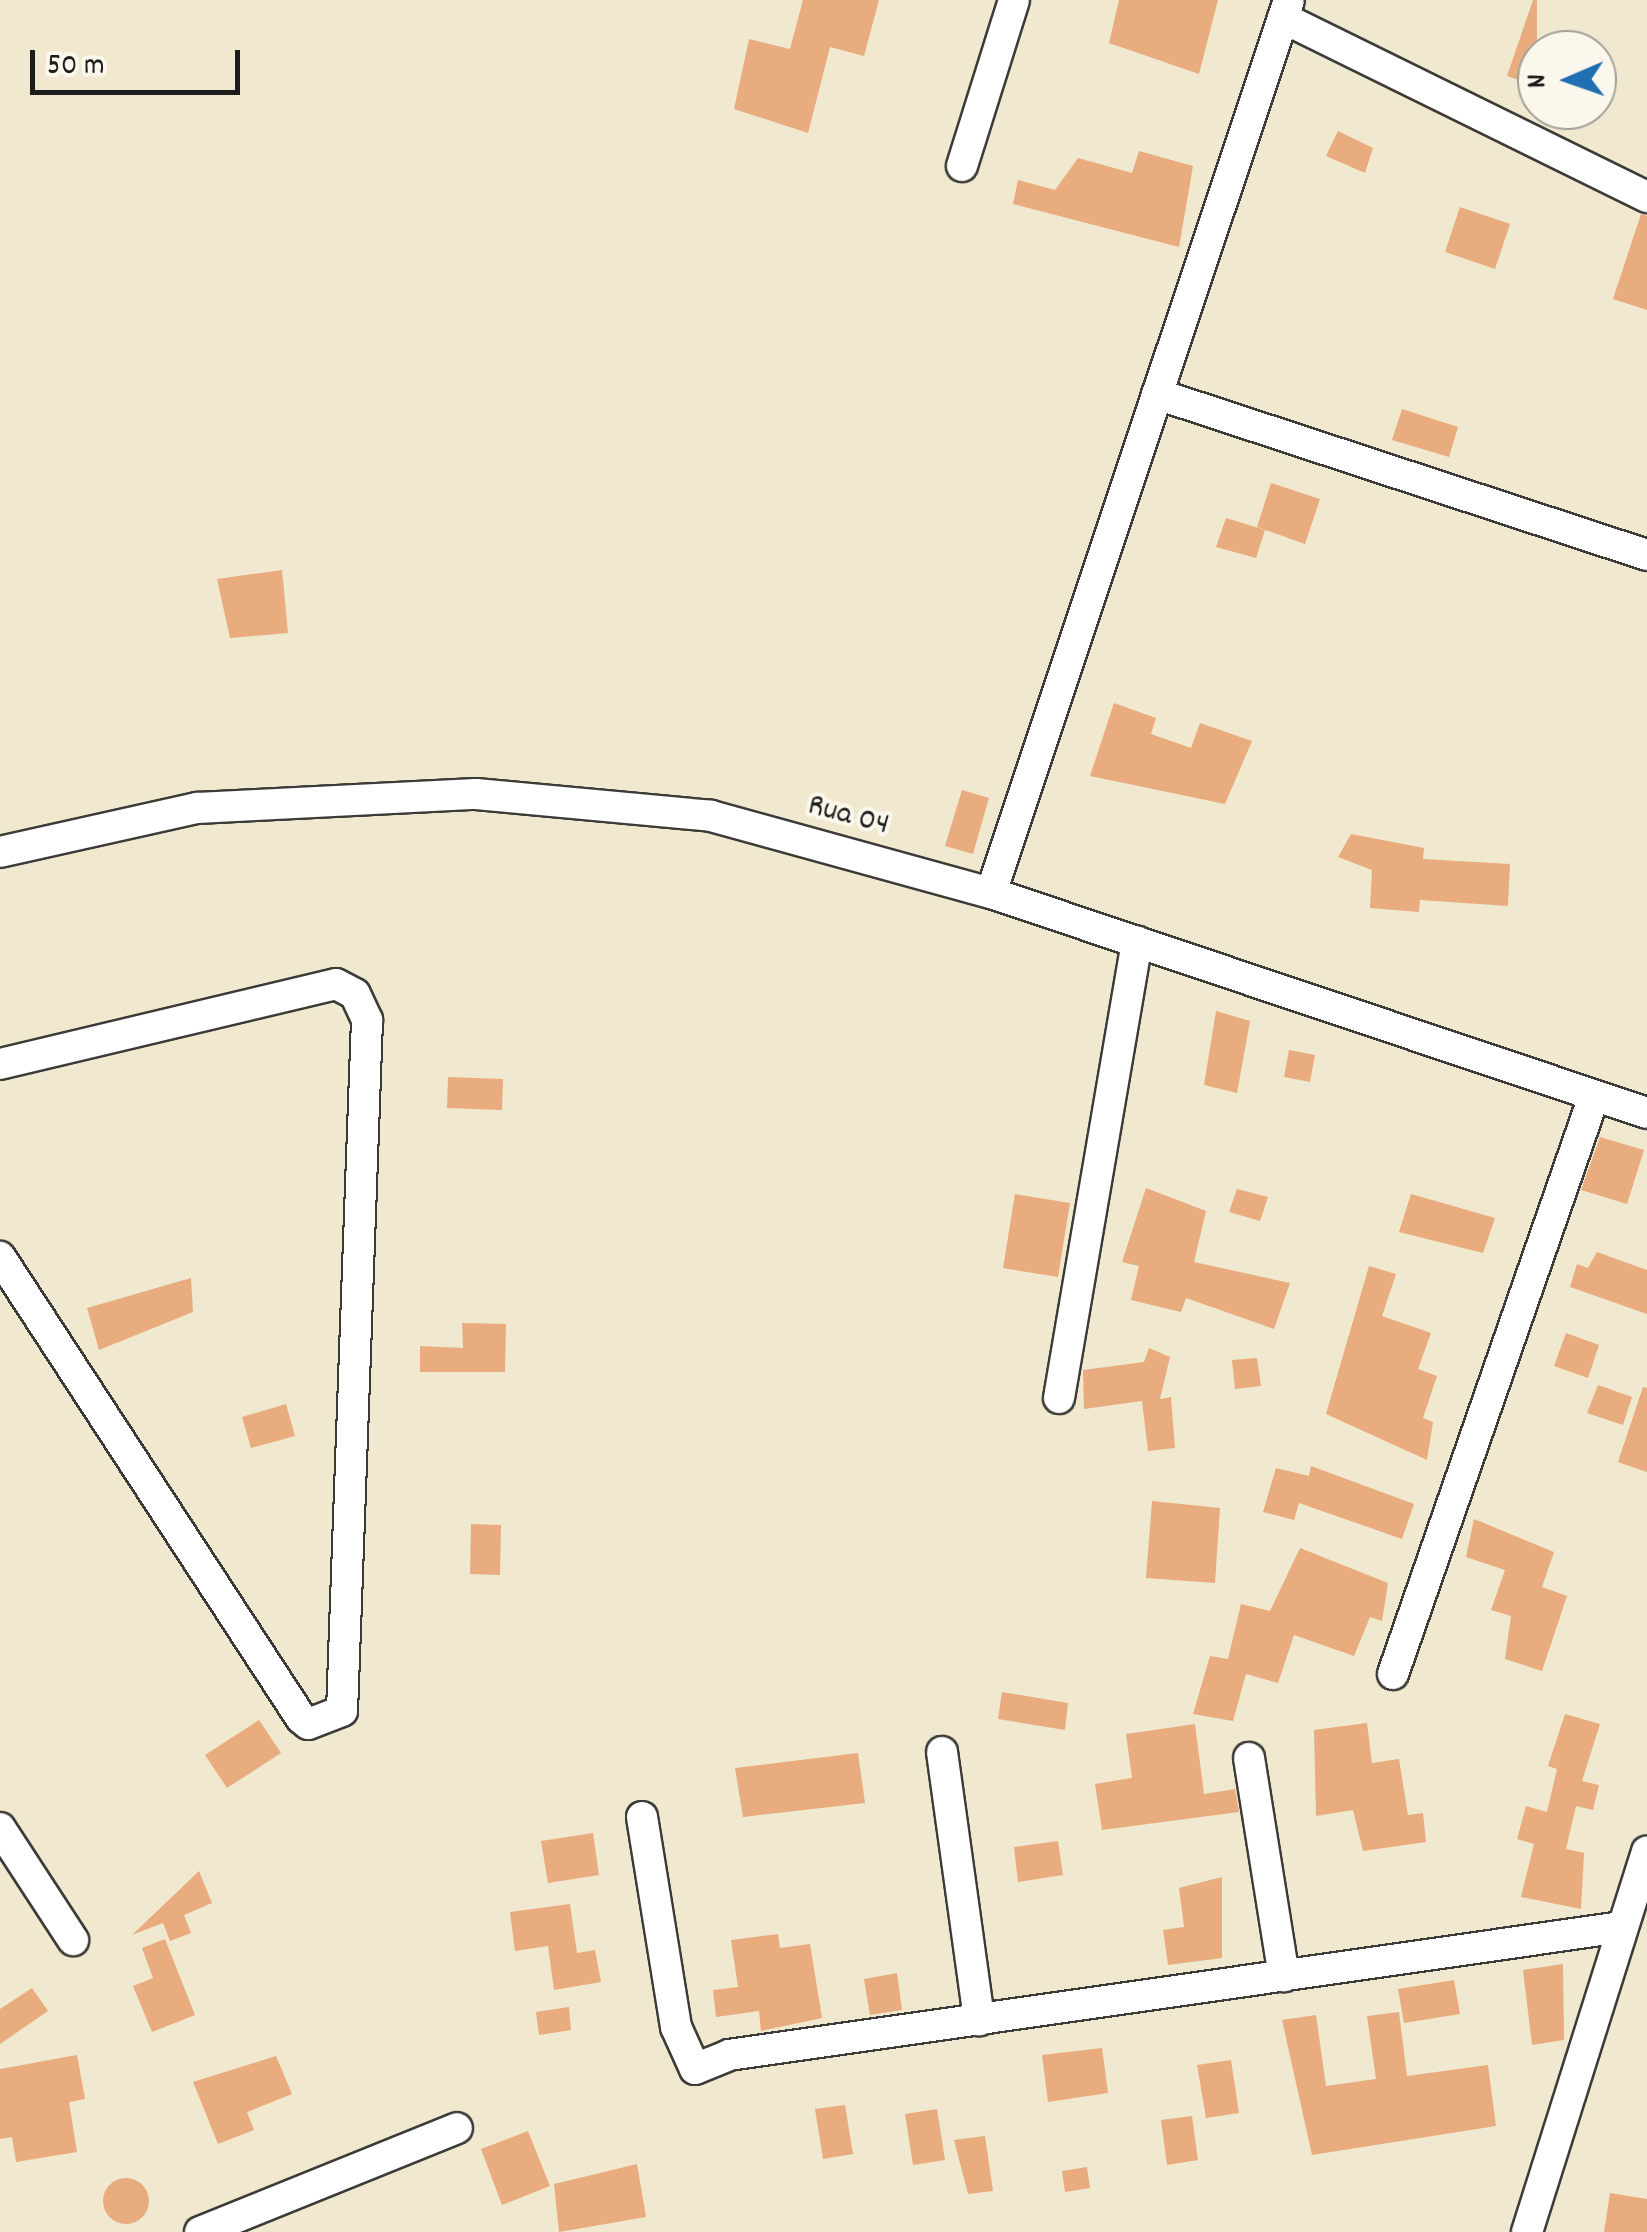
<!DOCTYPE html>
<style>
body{margin:0}
#map{position:relative;width:1647px;height:2232px;overflow:hidden;background:#f0e9cf;font-family:Dekko,sans-serif}
div>[style]{position:absolute}
[style*='--x']{left:calc(var(--x)*1px);top:calc(var(--y)*1px);width:calc(var(--w)*1px);rotate:calc(var(--a)*1deg)}
.building>*{inset:0;background:#e8ac7e}
.round{border-radius:50%}
.roads{filter:drop-shadow(2px 0 #3c3b37) drop-shadow(-2px 0 #3c3b37) drop-shadow(0 2px #3c3b37) drop-shadow(0 -2px #3c3b37)}
.minor>*{height:30px;margin:-15px;padding:0 15px;transform-origin:15px;border-radius:15px;background:#fff}
span{translate:-50% -50%;white-space:nowrap;text-align:center;line-height:1.15;-webkit-text-stroke:8px #fbf7ec;paint-order:stroke}
.street-label{font-size:32px;color:#1c1c1c}
.north{position:absolute;left:1517px;top:30px;width:100px;height:100px;box-sizing:border-box;background:#fbf7ec;border:2px solid #a29f99;border-radius:50%;rotate:268deg;font-size:28px;font-weight:700;line-height:40px;text-align:center;color:#1c1c1c}
.north::after{content:'';display:block;margin:auto;width:35px;height:45px;background:#1f6fb2;clip-path:polygon(50% 0,100% 100%,50% 72%,0 100%)}
.scale{position:absolute;left:30px;top:50px;width:210px;height:45px;box-sizing:border-box;border:5px solid #1c1c1c;border-top:0;padding-left:12px;font-size:30px;line-height:35px;white-space:nowrap;color:#1c1c1c;-webkit-text-stroke:8px #fbf7ec;paint-order:stroke}
</style>
<div id="map">
<div class="building">
<i style="clip-path:polygon(803px 0,879px 0,864px 56px,830px 47px,808px 133px,734px 109px,749px 39px,790px 49px)"></i>
<i style="clip-path:polygon(1119px 0,1218px 0,1199px 74px,1109px 43px)"></i>
<i style="clip-path:polygon(1533px 0,1537px 0,1537px 86px,1507px 76px)"></i>
<i style="clip-path:polygon(1338px 131px,1373px 148px,1365px 173px,1326px 156px)"></i>
<i style="clip-path:polygon(1139px 151px,1193px 166px,1179px 247px,1013px 204px,1018px 180px,1055px 190px,1078px 158px,1132px 173px)"></i>
<i style="clip-path:polygon(1460px 207px,1510px 224px,1495px 269px,1445px 252px)"></i>
<i style="clip-path:polygon(1641px 214px,1647px 216px,1647px 310px,1613px 299px)"></i>
<i style="clip-path:polygon(1402px 409px,1458px 427px,1449px 457px,1392px 440px)"></i>
<i style="clip-path:polygon(1271px 483px,1320px 499px,1305px 544px,1257px 527px)"></i>
<i style="clip-path:polygon(1226px 518px,1265px 530px,1256px 558px,1216px 547px)"></i>
<i style="clip-path:polygon(282px 570px,288px 633px,230px 638px,217px 579px)"></i>
<i style="clip-path:polygon(1114px 703px,1156px 718px,1151px 734px,1191px 748px,1200px 723px,1252px 741px,1225px 804px,1090px 776px)"></i>
<i style="clip-path:polygon(962px 790px,989px 798px,973px 854px,945px 846px)"></i>
<i style="clip-path:polygon(1351px 834px,1424px 848px,1423px 859px,1510px 864px,1508px 906px,1420px 900px,1419px 912px,1370px 908px,1372px 870px,1338px 857px)"></i>
<i style="clip-path:polygon(1216px 1011px,1250px 1021px,1237px 1093px,1204px 1085px)"></i>
<i style="clip-path:polygon(1289px 1050px,1315px 1055px,1310px 1082px,1284px 1077px)"></i>
<i style="clip-path:polygon(448px 1077px,503px 1079px,502px 1110px,447px 1108px)"></i>
<i style="clip-path:polygon(1600px 1137px,1644px 1150px,1627px 1204px,1581px 1190px)"></i>
<i style="clip-path:polygon(1146px 1188px,1206px 1211px,1194px 1262px,1290px 1283px,1274px 1329px,1186px 1298px,1181px 1312px,1131px 1300px,1139px 1266px,1122px 1262px)"></i>
<i style="clip-path:polygon(1237px 1189px,1268px 1197px,1260px 1221px,1229px 1212px)"></i>
<i style="clip-path:polygon(1015px 1194px,1070px 1203px,1058px 1277px,1003px 1268px)"></i>
<i style="clip-path:polygon(1411px 1194px,1495px 1218px,1483px 1253px,1399px 1232px)"></i>
<i style="clip-path:polygon(1597px 1252px,1647px 1270px,1647px 1314px,1570px 1287px,1577px 1264px,1588px 1268px)"></i>
<i style="clip-path:polygon(1369px 1266px,1396px 1274px,1382px 1316px,1431px 1333px,1418px 1369px,1437px 1376px,1423px 1418px,1433px 1422px,1427px 1460px,1326px 1414px)"></i>
<i style="clip-path:polygon(191px 1278px,193px 1312px,99px 1350px,87px 1308px)"></i>
<i style="clip-path:polygon(462px 1323px,506px 1324px,505px 1372px,420px 1372px,420px 1346px,463px 1348px)"></i>
<i style="clip-path:polygon(1566px 1333px,1599px 1345px,1588px 1378px,1554px 1366px)"></i>
<i style="clip-path:polygon(1149px 1348px,1170px 1357px,1160px 1399px,1171px 1397px,1175px 1448px,1148px 1451px,1142px 1401px,1084px 1409px,1083px 1370px,1144px 1362px)"></i>
<i style="clip-path:polygon(1257px 1358px,1261px 1386px,1235px 1389px,1232px 1360px)"></i>
<i style="clip-path:polygon(1598px 1385px,1632px 1397px,1623px 1425px,1587px 1413px)"></i>
<i style="clip-path:polygon(1643px 1387px,1647px 1388px,1647px 1472px,1618px 1462px)"></i>
<i style="clip-path:polygon(286px 1404px,295px 1436px,251px 1448px,242px 1417px)"></i>
<i style="clip-path:polygon(1311px 1466px,1414px 1504px,1402px 1539px,1299px 1503px,1294px 1520px,1263px 1512px,1276px 1468px,1309px 1476px)"></i>
<i style="clip-path:polygon(1152px 1501px,1220px 1508px,1215px 1583px,1146px 1578px)"></i>
<i style="clip-path:polygon(1474px 1519px,1554px 1552px,1542px 1587px,1567px 1596px,1542px 1671px,1505px 1659px,1511px 1616px,1491px 1610px,1505px 1570px,1466px 1557px)"></i>
<i style="clip-path:polygon(471px 1524px,501px 1525px,500px 1575px,470px 1574px)"></i>
<i style="clip-path:polygon(1300px 1548px,1388px 1583px,1382px 1621px,1370px 1617px,1354px 1656px,1294px 1635px,1278px 1683px,1246px 1674px,1233px 1721px,1193px 1714px,1210px 1656px,1228px 1659px,1241px 1604px,1270px 1611px)"></i>
<i style="clip-path:polygon(1002px 1692px,1068px 1703px,1065px 1730px,998px 1719px)"></i>
<i style="clip-path:polygon(1565px 1714px,1600px 1724px,1582px 1781px,1599px 1785px,1593px 1810px,1576px 1806px,1566px 1849px,1584px 1853px,1581px 1909px,1521px 1897px,1534px 1844px,1517px 1839px,1526px 1806px,1547px 1812px,1557px 1769px,1548px 1766px)"></i>
<i style="clip-path:polygon(259px 1720px,281px 1753px,227px 1788px,205px 1755px)"></i>
<i style="clip-path:polygon(1367px 1723px,1372px 1763px,1399px 1759px,1408px 1815px,1423px 1813px,1426px 1842px,1363px 1851px,1353px 1810px,1316px 1816px,1314px 1730px)"></i>
<i style="clip-path:polygon(1195px 1724px,1204px 1794px,1235px 1789px,1239px 1812px,1102px 1830px,1095px 1784px,1132px 1778px,1126px 1734px)"></i>
<i style="clip-path:polygon(858px 1753px,865px 1803px,743px 1817px,735px 1768px)"></i>
<i style="clip-path:polygon(593px 1833px,599px 1875px,548px 1883px,541px 1841px)"></i>
<i style="clip-path:polygon(1058px 1841px,1063px 1875px,1018px 1882px,1014px 1847px)"></i>
<i style="clip-path:polygon(199px 1871px,212px 1903px,184px 1915px,191px 1933px,170px 1941px,163px 1923px,132px 1935px)"></i>
<i style="clip-path:polygon(1222px 1877px,1222px 1958px,1168px 1965px,1163px 1930px,1184px 1927px,1179px 1888px)"></i>
<i style="clip-path:polygon(570px 1904px,577px 1953px,595px 1950px,601px 1982px,554px 1990px,548px 1946px,515px 1951px,510px 1912px)"></i>
<i style="clip-path:polygon(778px 1934px,780px 1948px,810px 1944px,822px 2018px,761px 2031px,759px 2011px,716px 2017px,713px 1990px,738px 1987px,731px 1940px)"></i>
<i style="clip-path:polygon(165px 1939px,195px 2015px,152px 2032px,133px 1986px,153px 1978px,142px 1948px)"></i>
<i style="clip-path:polygon(1563px 1964px,1564px 2040px,1532px 2045px,1523px 1970px)"></i>
<i style="clip-path:polygon(897px 1973px,902px 2010px,870px 2015px,864px 1979px)"></i>
<i style="clip-path:polygon(1454px 1980px,1460px 2014px,1404px 2023px,1398px 1989px)"></i>
<i style="clip-path:polygon(32px 1988px,48px 2011px,0 2044px,0 2009px)"></i>
<i style="clip-path:polygon(569px 2007px,571px 2030px,539px 2035px,536px 2012px)"></i>
<i style="clip-path:polygon(1399px 2012px,1407px 2076px,1488px 2065px,1496px 2126px,1312px 2155px,1282px 2020px,1316px 2015px,1326px 2086px,1376px 2079px,1367px 2016px)"></i>
<i style="clip-path:polygon(1102px 2048px,1108px 2093px,1048px 2102px,1042px 2055px)"></i>
<i style="clip-path:polygon(77px 2055px,85px 2099px,69px 2102px,77px 2152px,16px 2162px,12px 2137px,0 2139px,0 2069px)"></i>
<i style="clip-path:polygon(276px 2056px,292px 2094px,247px 2112px,254px 2130px,218px 2144px,193px 2082px)"></i>
<i style="clip-path:polygon(1231px 2060px,1239px 2113px,1206px 2118px,1197px 2065px)"></i>
<i style="clip-path:polygon(845px 2105px,853px 2154px,823px 2159px,815px 2109px)"></i>
<i style="clip-path:polygon(937px 2109px,945px 2160px,913px 2165px,905px 2114px)"></i>
<i style="clip-path:polygon(1192px 2116px,1198px 2160px,1167px 2165px,1161px 2120px)"></i>
<i style="clip-path:polygon(528px 2131px,550px 2186px,502px 2205px,481px 2149px)"></i>
<i style="clip-path:polygon(985px 2136px,993px 2191px,968px 2194px,954px 2140px)"></i>
<i style="clip-path:polygon(637px 2164px,646px 2217px,559px 2232px,554px 2184px)"></i>
<i style="clip-path:polygon(1087px 2167px,1090px 2188px,1065px 2192px,1062px 2171px)"></i>
<i class="round" style="left:103px;top:2178px;width:46px;height:46px"></i>
<i style="clip-path:polygon(1610px 2193px,1647px 2199px,1647px 2232px,1604px 2232px)"></i>
</div>
<div class="roads">
<div class="minor">
<i style="--x:1283;--y:18;--w:406;--a:26.2"></i>
<i style="--x:962;--y:166;--w:174;--a:-72.6"></i>
<i style="--x:1157;--y:394;--w:516;--a:18.19"></i>
<i style="--x:0;--y:852;--w:202;--a:-12.6"></i>
<i style="--x:197;--y:808;--w:279;--a:-2.9"></i>
<i style="--x:476;--y:794;--w:236;--a:5.3"></i>
<i style="--x:711;--y:816;--w:290;--a:15.4"></i>
<i style="--x:991;--y:893;--w:692;--a:18.54"></i>
<i style="--x:991;--y:893;--w:941;--a:-71.55"></i>
<i style="--x:0;--y:1064;--w:345;--a:-13.4"></i>
<i style="--x:336;--y:984;--w:21;--a:28"></i>
<i style="--x:355;--y:994;--w:29;--a:65"></i>
<i style="--x:367;--y:1020;--w:691;--a:92.07"></i>
<i style="--x:342;--y:1711;--w:36;--a:159"></i>
<i style="--x:308;--y:1724;--w:9;--a:-139"></i>
<i style="--x:301;--y:1718;--w:551;--a:-123.14"></i>
<i style="--x:1059;--y:1398;--w:463;--a:-80.3"></i>
<i style="--x:1393;--y:1674;--w:612;--a:-70.82"></i>
<i style="--x:942;--y:1752;--w:271;--a:82.1"></i>
<i style="--x:1249;--y:1758;--w:221;--a:80.9"></i>
<i style="--x:642;--y:1817;--w:213;--a:80.8"></i>
<i style="--x:676;--y:2027;--w:46;--a:65.7"></i>
<i style="--x:695;--y:2069;--w:37;--a:-22"></i>
<i style="--x:729;--y:2055;--w:902;--a:-8.16"></i>
<i style="--x:0;--y:1828;--w:134;--a:56.9"></i>
<i style="--x:200;--y:2232;--w:277;--a:-22"></i>
<i style="--x:1527;--y:2232;--w:399;--a:-72.5"></i>
</div>
</div>
<div class="street-label">
<span style="left:848px;top:817px;rotate:15deg">Rua 04</span>
</div>
<div class="north">N</div>
<div class="scale">50 m</div>
</div>
